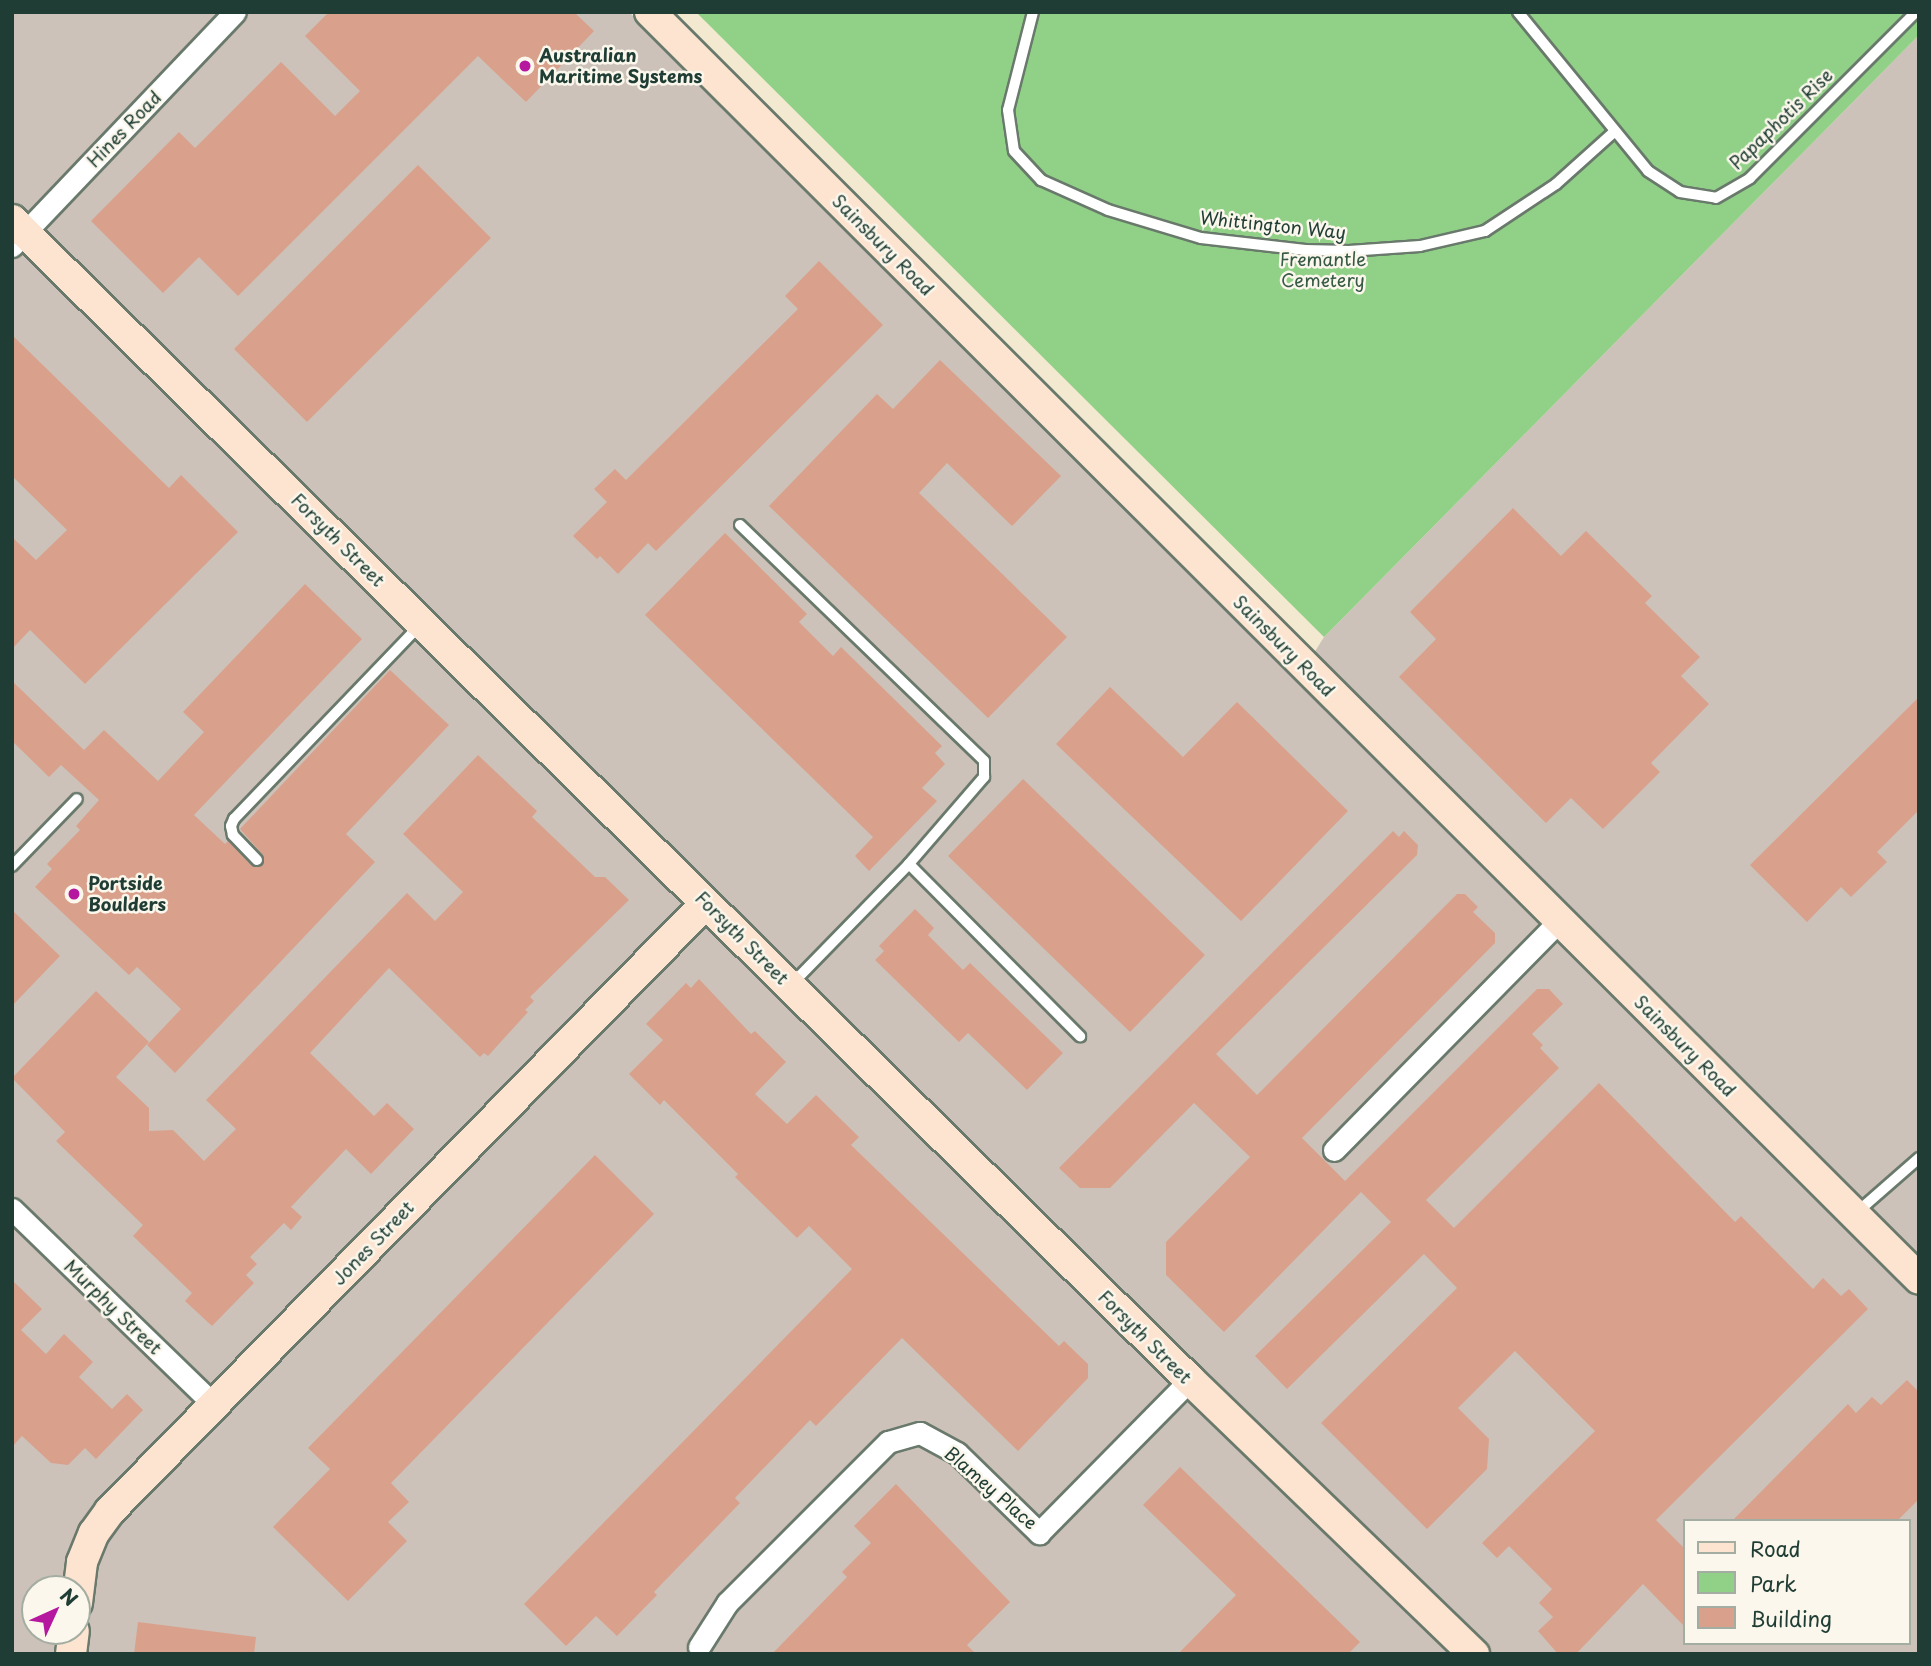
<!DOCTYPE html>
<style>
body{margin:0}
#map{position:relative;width:1931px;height:1666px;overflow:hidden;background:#f3e9d1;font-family:"Playpen Sans",sans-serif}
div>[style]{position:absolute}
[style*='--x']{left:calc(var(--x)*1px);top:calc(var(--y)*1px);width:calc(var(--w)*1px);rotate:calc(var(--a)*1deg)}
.industrial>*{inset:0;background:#ccc2b9}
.green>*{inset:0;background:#90d087}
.building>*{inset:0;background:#d9a18c}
.roads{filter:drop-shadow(2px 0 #69796b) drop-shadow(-2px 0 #69796b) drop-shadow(0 2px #69796b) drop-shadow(0 -2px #69796b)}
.lane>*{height:10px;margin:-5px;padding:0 5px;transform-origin:5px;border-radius:5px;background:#fff}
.street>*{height:21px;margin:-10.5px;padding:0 10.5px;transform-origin:10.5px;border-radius:10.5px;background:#fff}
.secondary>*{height:30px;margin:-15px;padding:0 15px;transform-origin:15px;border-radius:15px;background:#fde4d1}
.dots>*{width:19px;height:19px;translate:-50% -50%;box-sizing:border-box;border:4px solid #fbf7ec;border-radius:50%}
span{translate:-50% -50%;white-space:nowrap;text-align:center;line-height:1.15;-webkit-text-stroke:5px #fbf7ec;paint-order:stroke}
.poi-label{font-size:18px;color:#1f3d34;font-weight:700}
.left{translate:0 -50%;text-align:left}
.street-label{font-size:18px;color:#1f3d34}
.park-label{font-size:18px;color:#365a45}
.frame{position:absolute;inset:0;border:14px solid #1f3d34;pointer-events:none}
.legend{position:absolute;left:1683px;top:1519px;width:228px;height:126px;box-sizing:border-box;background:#fbf7ec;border:2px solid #a3ada2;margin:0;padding:9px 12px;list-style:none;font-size:21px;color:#1f3d34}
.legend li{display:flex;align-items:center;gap:14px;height:35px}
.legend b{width:35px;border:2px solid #a3ada2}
.north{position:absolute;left:21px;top:1575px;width:70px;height:70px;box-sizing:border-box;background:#fbf7ec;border:2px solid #a3ada2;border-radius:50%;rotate:45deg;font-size:19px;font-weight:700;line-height:28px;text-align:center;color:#1f3d34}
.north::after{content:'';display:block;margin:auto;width:24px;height:32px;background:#b5179e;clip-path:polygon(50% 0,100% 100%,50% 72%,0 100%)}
</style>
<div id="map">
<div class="industrial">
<i style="clip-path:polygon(evenodd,12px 12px,629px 12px,1299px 677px,1324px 637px,1919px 35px,1919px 1654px,12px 1654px,12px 12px,1684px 1521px,1908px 1521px,1908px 1643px,1684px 1643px,1684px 1521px,12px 12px,35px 1589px,77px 1589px,77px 1631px,35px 1631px,35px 1589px)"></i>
</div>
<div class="green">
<i style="clip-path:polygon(696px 12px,1919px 12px,1919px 35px,1324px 637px)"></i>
</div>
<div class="building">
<i style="clip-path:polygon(329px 12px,574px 12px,594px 31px,526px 102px,478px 56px,238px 296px,199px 257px,163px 293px,91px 221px,179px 132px,195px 148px,281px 62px,335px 116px,360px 91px,305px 36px)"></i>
<i style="clip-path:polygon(418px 165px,491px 238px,307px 422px,234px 349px)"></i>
<i style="clip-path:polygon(819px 261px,883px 325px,656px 551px,648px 543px,618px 574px,600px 556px,597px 559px,573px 536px,607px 502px,594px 489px,615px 469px,626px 480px,798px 309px,785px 296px)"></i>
<i style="clip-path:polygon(12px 335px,169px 488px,181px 475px,238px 532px,85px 684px,30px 630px,12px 649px,12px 537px,36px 560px,67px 530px,12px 476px)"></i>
<i style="clip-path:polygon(940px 360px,1061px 476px,1012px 526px,947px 463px,919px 493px,1067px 637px,988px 718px,769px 506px,877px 394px,893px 409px)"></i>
<i style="clip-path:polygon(1513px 508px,1561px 556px,1586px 531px,1652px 596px,1645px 603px,1700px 657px,1681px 676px,1709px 704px,1651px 763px,1660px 772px,1603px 829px,1571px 798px,1546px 823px,1399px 677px,1436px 639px,1410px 612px)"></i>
<i style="clip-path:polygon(725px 533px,807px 614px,799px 622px,833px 656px,841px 647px,942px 746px,935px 753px,945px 764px,922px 788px,937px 801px,869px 871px,855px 856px,873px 837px,645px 615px)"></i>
<i style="clip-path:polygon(305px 584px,362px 639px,194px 815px,225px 844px,228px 841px,252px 866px,262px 866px,263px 855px,240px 829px,390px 670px,449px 725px,346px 834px,375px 862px,175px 1073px,147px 1045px,181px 1009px,137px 967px,129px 975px,35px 887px,52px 869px,47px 864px,80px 830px,76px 826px,99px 800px,61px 765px,49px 777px,12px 741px,12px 681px,84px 750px,104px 730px,158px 781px,204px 732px,183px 712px)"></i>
<i style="clip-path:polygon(1110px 687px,1183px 757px,1237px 702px,1348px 811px,1241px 921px,1056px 744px)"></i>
<i style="clip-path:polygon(1919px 697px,1919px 810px,1877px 852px,1887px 862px,1851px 897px,1841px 887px,1807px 922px,1750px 865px)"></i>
<i style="clip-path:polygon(478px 755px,537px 811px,532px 817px,595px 877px,605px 877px,629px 900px,530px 997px,534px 1001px,525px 1010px,528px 1012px,488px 1056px,484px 1053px,480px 1057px,389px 968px,310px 1053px,374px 1116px,387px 1103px,414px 1129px,371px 1174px,346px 1149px,291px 1207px,302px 1217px,291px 1230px,284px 1223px,250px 1257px,257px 1264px,246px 1275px,254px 1283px,212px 1326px,185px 1301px,192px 1293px,133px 1236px,143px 1225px,56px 1141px,65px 1132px,12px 1078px,96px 991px,149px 1042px,116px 1077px,149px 1108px,149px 1131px,173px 1130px,204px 1161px,236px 1129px,206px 1100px,407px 893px,435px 921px,463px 892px,403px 834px)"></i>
<i style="clip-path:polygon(1023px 779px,1205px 955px,1130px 1032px,948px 856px)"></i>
<i style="clip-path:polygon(1393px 831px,1399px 837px,1404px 831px,1418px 845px,1417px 855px,1216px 1054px,1257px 1095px,1457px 894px,1465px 894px,1478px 907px,1473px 912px,1495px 933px,1495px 943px,1302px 1138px,1345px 1181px,1537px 989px,1549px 989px,1563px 1004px,1532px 1034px,1543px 1045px,1540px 1048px,1559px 1068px,1426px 1200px,1454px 1228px,1599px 1083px,1735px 1222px,1741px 1216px,1813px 1289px,1823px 1278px,1841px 1296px,1849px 1289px,1868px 1309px,1656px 1520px,1684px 1548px,1684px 1626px,1643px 1584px,1576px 1654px,1558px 1654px,1538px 1631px,1553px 1617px,1539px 1603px,1552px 1589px,1509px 1546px,1497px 1558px,1482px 1543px,1595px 1431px,1515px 1351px,1458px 1408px,1489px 1439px,1487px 1469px,1427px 1529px,1321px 1423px,1457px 1288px,1424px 1254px,1287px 1389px,1255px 1356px,1391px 1222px,1361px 1192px,1224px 1332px,1166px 1275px,1166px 1242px,1250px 1157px,1194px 1103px,1110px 1188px,1080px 1188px,1059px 1168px)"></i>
<i style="clip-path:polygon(915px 909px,934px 928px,928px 935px,963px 970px,970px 963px,1063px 1053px,1027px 1090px,968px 1033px,959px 1042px,875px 960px,884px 951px,879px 946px)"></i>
<i style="clip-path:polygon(12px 910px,60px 956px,12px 1006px)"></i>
<i style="clip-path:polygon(699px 979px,751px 1034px,755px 1031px,786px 1062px,755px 1094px,787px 1124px,816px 1095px,859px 1137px,851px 1145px,1059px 1346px,1064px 1341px,1088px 1364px,1088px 1378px,1018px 1451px,902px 1338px,816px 1426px,810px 1420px,735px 1498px,740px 1503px,654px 1592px,657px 1595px,617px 1636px,596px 1616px,566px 1646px,524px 1604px,852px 1269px,809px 1226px,797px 1238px,735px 1177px,738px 1174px,664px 1100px,660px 1105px,629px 1074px,663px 1040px,646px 1024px,686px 983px,691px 988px)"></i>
<i style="clip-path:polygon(595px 1155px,654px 1214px,391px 1483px,409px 1502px,388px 1522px,407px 1541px,348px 1601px,273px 1527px,330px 1469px,308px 1448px)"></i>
<i style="clip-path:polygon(12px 1280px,42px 1309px,21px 1330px,46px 1354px,64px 1334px,93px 1362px,79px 1377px,112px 1409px,127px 1394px,143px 1410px,96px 1459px,85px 1448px,68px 1465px,51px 1463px,22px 1436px,12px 1447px)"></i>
<i style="clip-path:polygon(1907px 1380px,1919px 1392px,1919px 1499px,1897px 1521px,1732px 1521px,1848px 1404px,1856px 1413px,1872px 1397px,1881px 1405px)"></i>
<i style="clip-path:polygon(1180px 1467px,1360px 1642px,1348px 1654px,1178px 1654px,1236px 1595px,1143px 1505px)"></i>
<i style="clip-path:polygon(896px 1484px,1010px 1602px,967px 1645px,976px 1654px,772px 1654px,847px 1577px,842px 1572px,871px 1543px,854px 1526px)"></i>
<i style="clip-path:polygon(138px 1622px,256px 1637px,254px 1654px,134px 1654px)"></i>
</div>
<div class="roads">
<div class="lane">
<i style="--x:1033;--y:12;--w:101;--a:104.3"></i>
<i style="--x:1008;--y:110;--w:41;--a:81.7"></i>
<i style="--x:1014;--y:151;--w:40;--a:47"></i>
<i style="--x:1041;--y:180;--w:73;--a:24.1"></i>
<i style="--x:1108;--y:210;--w:97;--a:16.8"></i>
<i style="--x:1201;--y:238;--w:105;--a:6.6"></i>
<i style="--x:1305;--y:250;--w:44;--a:1.3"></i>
<i style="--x:1349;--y:251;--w:71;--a:-4"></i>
<i style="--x:1420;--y:246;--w:67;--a:-13"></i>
<i style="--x:1485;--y:231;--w:85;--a:-33.5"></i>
<i style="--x:1556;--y:184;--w:79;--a:-41.9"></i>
<i style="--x:1518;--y:12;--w:205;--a:50.7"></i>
<i style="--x:1648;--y:171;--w:38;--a:33"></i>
<i style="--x:1680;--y:192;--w:36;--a:9"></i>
<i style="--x:1716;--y:198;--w:39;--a:-30"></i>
<i style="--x:1750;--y:178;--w:235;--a:-45"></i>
<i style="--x:740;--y:525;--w:339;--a:44"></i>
<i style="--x:984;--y:761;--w:16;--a:90"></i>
<i style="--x:984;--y:777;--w:115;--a:130.8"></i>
<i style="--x:909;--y:864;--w:168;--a:134.3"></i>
<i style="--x:257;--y:860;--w:35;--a:-134"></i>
<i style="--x:233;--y:835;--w:9;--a:-103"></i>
<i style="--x:231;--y:826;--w:8;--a:-67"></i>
<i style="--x:234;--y:819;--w:270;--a:-46.2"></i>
<i style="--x:909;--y:864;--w:243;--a:45.2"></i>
<i style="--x:12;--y:866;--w:93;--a:-45.9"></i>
<i style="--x:1855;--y:1214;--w:85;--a:-41.2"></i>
</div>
<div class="street">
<i style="--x:12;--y:246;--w:323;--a:-46.4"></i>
<i style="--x:1334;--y:1150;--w:321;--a:-45.5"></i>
<i style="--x:12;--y:1209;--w:283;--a:44.1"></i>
<i style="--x:699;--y:1647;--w:52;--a:-57.5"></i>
<i style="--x:727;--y:1603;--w:228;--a:-45"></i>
<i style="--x:888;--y:1442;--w:33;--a:-16"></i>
<i style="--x:920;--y:1433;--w:42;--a:28.4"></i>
<i style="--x:957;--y:1453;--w:115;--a:44.3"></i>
<i style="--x:1039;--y:1533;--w:215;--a:-45.4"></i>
</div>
<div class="secondary">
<i style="--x:650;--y:12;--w:1793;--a:44.95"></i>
<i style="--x:12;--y:220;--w:1653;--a:44.56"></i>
<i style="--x:1190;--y:1380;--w:395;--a:44"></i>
<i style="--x:77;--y:1603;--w:41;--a:-83"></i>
<i style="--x:82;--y:1562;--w:31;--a:-68"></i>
<i style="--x:94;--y:1533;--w:27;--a:-54"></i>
<i style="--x:110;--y:1511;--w:851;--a:-45.57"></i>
<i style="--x:71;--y:1654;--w:23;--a:-83"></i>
</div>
</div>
<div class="dots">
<i style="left:525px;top:66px;background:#b5179e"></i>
<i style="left:74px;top:894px;background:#b5179e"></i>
</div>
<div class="poi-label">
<span class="left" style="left:539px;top:66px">Australian<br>Maritime Systems</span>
<span class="left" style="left:88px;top:894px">Portside<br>Boulders</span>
</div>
<div class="street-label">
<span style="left:1781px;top:119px;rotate:-44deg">Papaphotis Rise</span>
<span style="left:124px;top:129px;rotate:-46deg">Hines Road</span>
<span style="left:1273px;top:225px;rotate:6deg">Whittington Way</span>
<span style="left:883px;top:245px;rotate:45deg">Sainsbury Road</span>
<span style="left:338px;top:540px;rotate:45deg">Forsyth Street</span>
<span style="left:1284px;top:646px;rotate:45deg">Sainsbury Road</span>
<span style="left:742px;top:938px;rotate:45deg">Forsyth Street</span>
<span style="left:1685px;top:1046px;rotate:45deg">Sainsbury Road</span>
<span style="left:373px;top:1243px;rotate:-46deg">Jones Street</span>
<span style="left:113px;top:1307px;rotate:44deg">Murphy Street</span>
<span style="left:1145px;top:1337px;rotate:45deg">Forsyth Street</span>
<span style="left:991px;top:1488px;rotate:41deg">Blamey Place</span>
</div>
<div class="park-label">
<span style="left:1323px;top:270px">Fremantle<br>Cemetery</span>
</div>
<div class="frame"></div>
<ul class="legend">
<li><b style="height:9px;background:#fde4d1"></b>Road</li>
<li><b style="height:19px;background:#90d087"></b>Park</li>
<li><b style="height:19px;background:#d9a18c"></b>Building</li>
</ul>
<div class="north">N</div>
</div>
